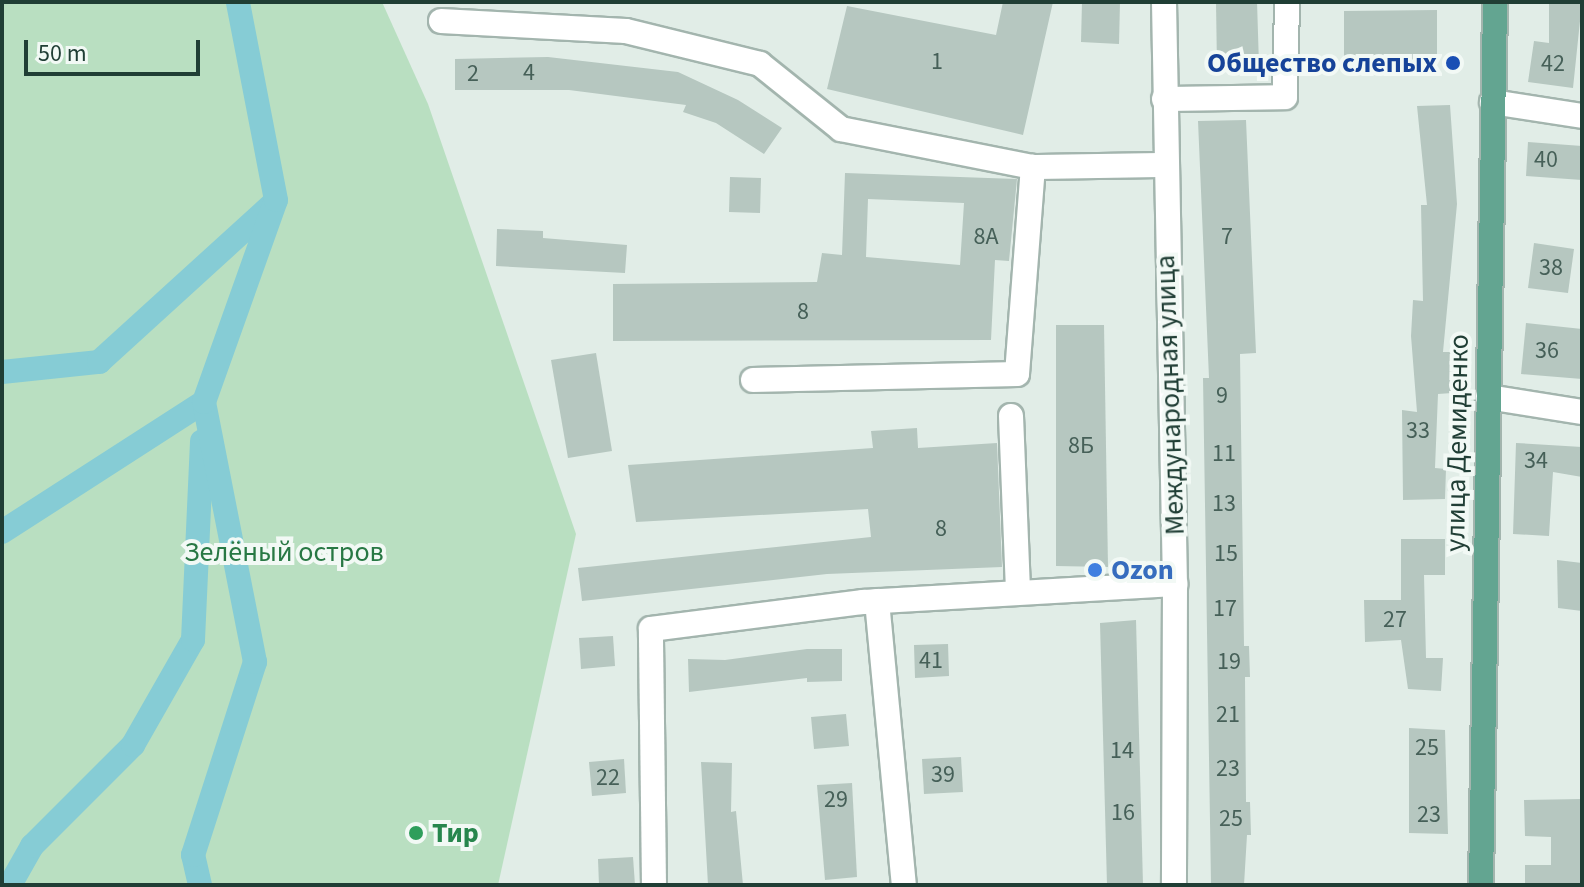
<!DOCTYPE html>
<meta charset="utf-8">
<style>
body{margin:0}
#map{position:relative;width:1584px;height:887px;overflow:hidden;background:#e1ede7;font-family:"Source Sans 3",sans-serif}
div>[style]{position:absolute}
[style*='--x']{left:calc(var(--x)*1px);top:calc(var(--y)*1px);width:calc(var(--w)*1px);rotate:calc(var(--a)*1deg)}
.green>*{inset:0;background:#b9dfc1}
.canal>*{height:24px;margin:-12px;padding:0 12px;transform-origin:12px;border-radius:12px;background:#86ccd5}
.building>*{inset:0;background:#b6c7c0}
.roads{filter:drop-shadow(2px 0 #a3b5ae) drop-shadow(-2px 0 #a3b5ae) drop-shadow(0 2px #a3b5ae) drop-shadow(0 -2px #a3b5ae)}
.minor>*{height:24px;margin:-12px;padding:0 12px;transform-origin:12px;border-radius:12px;background:#fff}
.major>*{height:24px;margin:-12px;padding:0 12px;transform-origin:12px;border-radius:12px;background:#63a591}
.dots>*{width:22px;height:22px;translate:-50% -50%;box-sizing:border-box;border:4px solid #f2f9f5;border-radius:50%}
span{translate:-50% -50%;white-space:nowrap;text-align:center;line-height:1.15;-webkit-text-stroke:8px #f2f9f5;paint-order:stroke}
.number-label{font-size:24px;color:#466058}
.number-label span{-webkit-text-stroke-width:0}
.transit-label{font-size:28px;color:#164399;font-weight:700}
.right{translate:-100% -50%;text-align:right}
.street-label{font-size:28px;color:#203e35}
.park-label{font-size:28px;color:#287844}
.shop-label{font-size:28px;color:#366cbe;font-weight:700}
.left{translate:0 -50%;text-align:left}
.leisure-label{font-size:28px;color:#27864d;font-weight:700}
.frame{position:absolute;inset:0;border:4px solid #203e35;pointer-events:none}
.scale{position:absolute;left:24px;top:40px;width:176px;height:36px;box-sizing:border-box;border:4px solid #203e35;border-top:0;padding-left:10px;font-size:24px;line-height:28px;white-space:nowrap;color:#203e35;-webkit-text-stroke:6px #f2f9f5;paint-order:stroke}
</style>
<div id="map">
<div class="green">
<i style="clip-path:polygon(2px 2px,382px 2px,428px 104px,576px 534px,498px 885px,2px 885px)"></i>
</div>
<div class="canal">
<i style="--x:2;--y:372;--w:98;--a:-5.9"></i>
<i style="--x:99;--y:362;--w:236;--a:-42.3"></i>
<i style="--x:2;--y:532;--w:240;--a:-32.8"></i>
<i style="--x:10;--y:885;--w:45;--a:-60.6"></i>
<i style="--x:32;--y:846;--w:143;--a:-45"></i>
<i style="--x:133;--y:745;--w:121;--a:-60.3"></i>
<i style="--x:193;--y:640;--w:199;--a:-87.4"></i>
<i style="--x:200;--y:885;--w:31;--a:-103"></i>
<i style="--x:193;--y:855;--w:203;--a:-72.2"></i>
<i style="--x:255;--y:662;--w:265;--a:-101.1"></i>
<i style="--x:204;--y:402;--w:214;--a:-70.4"></i>
<i style="--x:276;--y:200;--w:202;--a:-100.9"></i>
</div>
<div class="building">
<i style="clip-path:polygon(1003px 2px,1053px 2px,1023px 135px,827px 89px,847px 6px,996px 35px)"></i>
<i style="clip-path:polygon(1082px 2px,1120px 2px,1119px 44px,1081px 42px)"></i>
<i style="clip-path:polygon(1216px 2px,1257px 2px,1259px 66px,1217px 67px)"></i>
<i style="clip-path:polygon(1549px 2px,1582px 2px,1573px 88px,1528px 82px,1534px 41px,1549px 43px)"></i>
<i style="clip-path:polygon(1437px 10px,1437px 64px,1344px 65px,1344px 11px)"></i>
<i style="clip-path:polygon(548px 57px,678px 72px,738px 100px,782px 128px,764px 154px,716px 123px,683px 112px,686px 105px,569px 90px,455px 90px,455px 59px)"></i>
<i style="clip-path:polygon(1450px 105px,1457px 204px,1443px 352px,1451px 352px,1452px 393px,1438px 394px,1435px 468px,1446px 469px,1445px 499px,1403px 500px,1402px 410px,1417px 412px,1411px 336px,1413px 300px,1423px 301px,1421px 205px,1427px 205px,1417px 106px)"></i>
<i style="clip-path:polygon(1246px 120px,1256px 353px,1240px 354px,1244px 646px,1249px 646px,1250px 677px,1245px 677px,1246px 802px,1250px 802px,1251px 835px,1247px 835px,1244px 885px,1211px 885px,1203px 378px,1209px 378px,1198px 121px)"></i>
<i style="clip-path:polygon(1528px 142px,1582px 146px,1582px 180px,1526px 176px)"></i>
<i style="clip-path:polygon(evenodd,845px 173px,1017px 179px,1009px 261px,995px 260px,991px 340px,613px 341px,613px 284px,817px 282px,822px 253px,842px 255px,845px 173px,868px 199px,964px 203px,960px 265px,866px 257px,868px 199px)"></i>
<i style="clip-path:polygon(730px 177px,761px 178px,760px 213px,729px 212px)"></i>
<i style="clip-path:polygon(497px 229px,543px 231px,543px 238px,627px 245px,625px 273px,496px 266px)"></i>
<i style="clip-path:polygon(1534px 243px,1574px 249px,1568px 293px,1528px 288px)"></i>
<i style="clip-path:polygon(1526px 323px,1582px 329px,1582px 379px,1521px 374px)"></i>
<i style="clip-path:polygon(1056px 325px,1104px 325px,1108px 567px,1056px 566px)"></i>
<i style="clip-path:polygon(596px 353px,612px 451px,568px 458px,551px 360px)"></i>
<i style="clip-path:polygon(917px 428px,918px 448px,997px 443px,1002px 567px,827px 574px,582px 601px,578px 568px,871px 537px,868px 509px,636px 522px,628px 465px,873px 448px,871px 431px)"></i>
<i style="clip-path:polygon(1516px 443px,1582px 447px,1582px 477px,1553px 472px,1549px 536px,1513px 534px)"></i>
<i style="clip-path:polygon(1401px 539px,1445px 539px,1445px 575px,1424px 575px,1426px 658px,1443px 658px,1441px 691px,1408px 689px,1401px 640px,1365px 642px,1364px 600px,1401px 600px)"></i>
<i style="clip-path:polygon(1557px 560px,1582px 563px,1582px 611px,1558px 608px)"></i>
<i style="clip-path:polygon(1136px 620px,1143px 885px,1107px 885px,1100px 623px)"></i>
<i style="clip-path:polygon(613px 636px,615px 666px,581px 669px,579px 638px)"></i>
<i style="clip-path:polygon(948px 644px,949px 676px,915px 678px,914px 645px)"></i>
<i style="clip-path:polygon(807px 649px,842px 649px,842px 681px,807px 682px,807px 678px,689px 692px,688px 659px,725px 660px)"></i>
<i style="clip-path:polygon(846px 714px,849px 746px,814px 749px,811px 717px)"></i>
<i style="clip-path:polygon(1409px 728px,1445px 730px,1448px 834px,1409px 833px)"></i>
<i style="clip-path:polygon(961px 757px,963px 792px,924px 794px,922px 759px)"></i>
<i style="clip-path:polygon(624px 759px,626px 793px,592px 796px,589px 762px)"></i>
<i style="clip-path:polygon(701px 762px,732px 763px,731px 812px,736px 811px,743px 885px,708px 885px)"></i>
<i style="clip-path:polygon(852px 783px,857px 877px,825px 880px,817px 785px)"></i>
<i style="clip-path:polygon(1582px 799px,1582px 885px,1525px 885px,1525px 865px,1551px 865px,1551px 837px,1525px 836px,1524px 800px)"></i>
<i style="clip-path:polygon(633px 857px,635px 885px,599px 885px,598px 859px)"></i>
</div>
<div class="roads">
<div class="minor">
<i style="--x:1164;--y:2;--w:582;--a:88.92"></i>
<i style="--x:1175;--y:584;--w:301;--a:90.2"></i>
<i style="--x:441;--y:21;--w:185;--a:3.1"></i>
<i style="--x:626;--y:31;--w:138;--a:13.8"></i>
<i style="--x:760;--y:64;--w:104;--a:38.7"></i>
<i style="--x:841;--y:129;--w:196;--a:11.2"></i>
<i style="--x:1164;--y:99;--w:121;--a:-0.9"></i>
<i style="--x:1285;--y:97;--w:95;--a:-88.8"></i>
<i style="--x:1492;--y:102;--w:91;--a:8.8"></i>
<i style="--x:753;--y:380;--w:264;--a:-1.3"></i>
<i style="--x:1017;--y:374;--w:208;--a:-85.6"></i>
<i style="--x:1033;--y:167;--w:131;--a:-0.9"></i>
<i style="--x:1488;--y:397;--w:95;--a:9.1"></i>
<i style="--x:1011;--y:416;--w:175;--a:87.7"></i>
<i style="--x:877;--y:601;--w:285;--a:84.6"></i>
<i style="--x:654;--y:885;--w:256;--a:-90.7"></i>
<i style="--x:651;--y:629;--w:214;--a:-7.3"></i>
<i style="--x:863;--y:602;--w:313;--a:-3.3"></i>
</div>
<div class="major">
<i style="--x:1481;--y:885;--w:883;--a:-89.09"></i>
</div>
</div>
<div class="dots">
<i style="left:1453px;top:63px;background:#1a4fb4"></i>
<i style="left:1095px;top:570px;background:#3f7fe0"></i>
<i style="left:416px;top:833px;background:#2e9e5b"></i>
</div>
<div class="number-label">
<span style="left:937px;top:62px">1</span>
<span style="left:1553px;top:64px">42</span>
<span style="left:529px;top:73px">4</span>
<span style="left:473px;top:74px">2</span>
<span style="left:1546px;top:160px">40</span>
<span style="left:986px;top:237px">8А</span>
<span style="left:1227px;top:237px">7</span>
<span style="left:1551px;top:268px">38</span>
<span style="left:803px;top:312px">8</span>
<span style="left:1547px;top:351px">36</span>
<span style="left:1222px;top:396px">9</span>
<span style="left:1418px;top:431px">33</span>
<span style="left:1081px;top:446px">8Б</span>
<span style="left:1224px;top:454px">11</span>
<span style="left:1536px;top:461px">34</span>
<span style="left:1224px;top:504px">13</span>
<span style="left:941px;top:529px">8</span>
<span style="left:1226px;top:554px">15</span>
<span style="left:1225px;top:609px">17</span>
<span style="left:1395px;top:620px">27</span>
<span style="left:931px;top:661px">41</span>
<span style="left:1229px;top:662px">19</span>
<span style="left:1228px;top:715px">21</span>
<span style="left:1427px;top:748px">25</span>
<span style="left:1122px;top:751px">14</span>
<span style="left:1228px;top:769px">23</span>
<span style="left:943px;top:775px">39</span>
<span style="left:608px;top:778px">22</span>
<span style="left:836px;top:800px">29</span>
<span style="left:1123px;top:813px">16</span>
<span style="left:1429px;top:815px">23</span>
<span style="left:1231px;top:819px">25</span>
</div>
<div class="transit-label">
<span class="right" style="left:1437px;top:63px">Общество слепых</span>
</div>
<div class="street-label">
<span style="left:1170px;top:395px;rotate:-92deg">Международная улица</span>
<span style="left:1457px;top:443px;rotate:-89deg">улица Демиденко</span>
</div>
<div class="park-label">
<span style="left:284px;top:552px">Зелёный остров</span>
</div>
<div class="shop-label">
<span class="left" style="left:1111px;top:570px">Ozon</span>
</div>
<div class="leisure-label">
<span class="left" style="left:432px;top:833px">Тир</span>
</div>
<div class="frame"></div>
<div class="scale">50 m</div>
</div>
